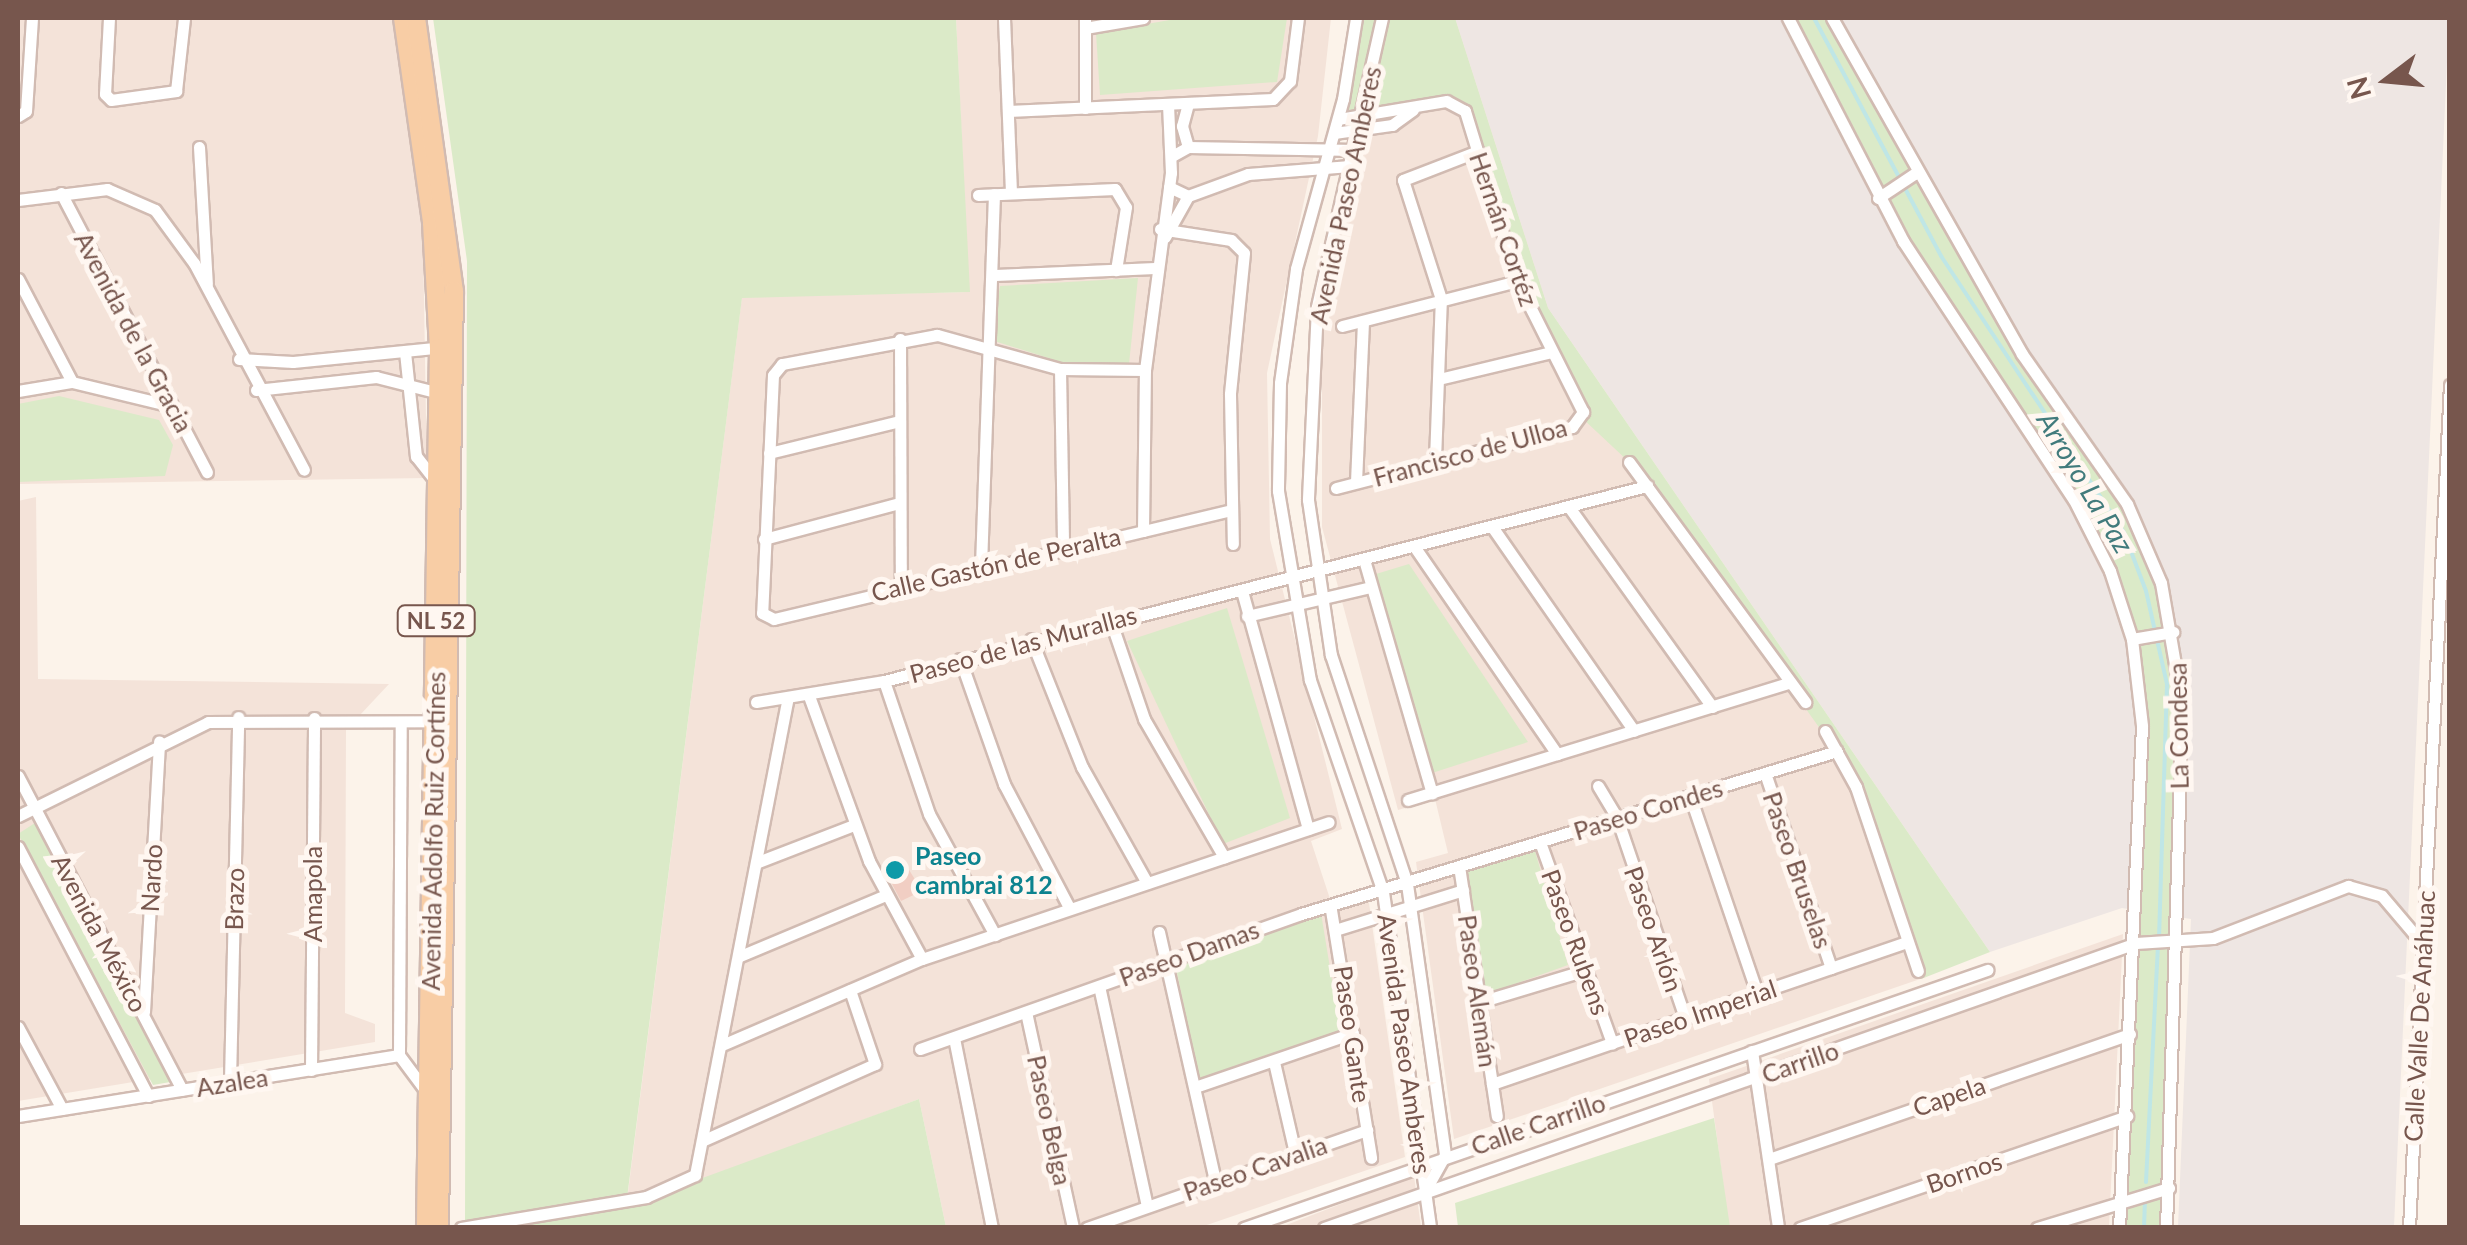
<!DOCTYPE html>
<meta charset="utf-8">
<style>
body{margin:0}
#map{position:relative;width:2467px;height:1245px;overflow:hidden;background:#fcf3ea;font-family:Lato,sans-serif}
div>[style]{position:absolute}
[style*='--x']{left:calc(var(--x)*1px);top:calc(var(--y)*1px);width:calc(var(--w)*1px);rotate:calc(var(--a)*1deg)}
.residential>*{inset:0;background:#f4e3d9}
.industrial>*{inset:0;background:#eee6e3}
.green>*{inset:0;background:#dbeac8}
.stream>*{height:4px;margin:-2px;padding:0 2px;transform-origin:2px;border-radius:2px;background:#bfe6e6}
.building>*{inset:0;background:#f1cec3}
.roads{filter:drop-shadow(2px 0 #d1bbb2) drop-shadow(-2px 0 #d1bbb2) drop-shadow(0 2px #d1bbb2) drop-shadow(0 -2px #d1bbb2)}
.minor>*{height:11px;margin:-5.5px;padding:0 5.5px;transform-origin:5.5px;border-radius:5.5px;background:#fff}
.primary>*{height:18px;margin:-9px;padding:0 9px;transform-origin:9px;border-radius:9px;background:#f8cda5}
.rail>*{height:4px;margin-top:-2px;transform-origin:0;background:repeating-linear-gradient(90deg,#b4a8c7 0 15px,transparent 0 25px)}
.dots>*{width:28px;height:28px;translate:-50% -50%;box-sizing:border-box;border:5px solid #fff7f1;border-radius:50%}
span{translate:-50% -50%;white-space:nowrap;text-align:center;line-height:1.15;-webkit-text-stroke:10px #fff7f1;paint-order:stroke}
.shield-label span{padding:2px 8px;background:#fff7f1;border:2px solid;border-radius:8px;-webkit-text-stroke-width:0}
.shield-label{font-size:22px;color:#77564d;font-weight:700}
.street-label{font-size:25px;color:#77564d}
.culture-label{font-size:25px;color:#0d838f;font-weight:700}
.left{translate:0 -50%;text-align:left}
.water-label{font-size:28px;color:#417b7c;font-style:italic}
.frame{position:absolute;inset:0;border:20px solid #77564d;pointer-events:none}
.north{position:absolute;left:2337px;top:30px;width:100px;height:100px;-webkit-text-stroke:8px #fff7f1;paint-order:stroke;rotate:254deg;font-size:28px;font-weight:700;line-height:40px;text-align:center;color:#77564d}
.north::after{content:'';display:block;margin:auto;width:35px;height:45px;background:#77564d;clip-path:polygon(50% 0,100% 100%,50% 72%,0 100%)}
</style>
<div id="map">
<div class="residential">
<i style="clip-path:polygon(18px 18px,395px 18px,423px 241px,427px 478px,18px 484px)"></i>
<i style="clip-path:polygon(956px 18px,1331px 18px,1318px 136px,1267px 373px,1270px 539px,1342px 829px,1311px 841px,1331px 902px,1367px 889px,1405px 1157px,1201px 1227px,946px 1227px,919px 1099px,626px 1208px,742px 297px,969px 292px)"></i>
<i style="clip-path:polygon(1455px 18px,1548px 308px,1849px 752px,1926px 977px,1454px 1139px,1416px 862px,1448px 853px,1435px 799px,1398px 810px,1322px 527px,1322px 332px,1365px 112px)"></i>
<i style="clip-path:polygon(36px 497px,38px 679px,389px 684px,346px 730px,345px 1013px,375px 1024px,375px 1042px,18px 1101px,18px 501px)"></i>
<i style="clip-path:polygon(2123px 934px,2109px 1227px,1729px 1227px,1709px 1079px)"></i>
<i style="clip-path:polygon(1414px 1176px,1421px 1227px,1281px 1227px)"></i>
</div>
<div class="industrial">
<i style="clip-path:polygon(1455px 18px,2449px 18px,2394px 1227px,2178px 1227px,2191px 919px,2122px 908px,1990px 952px,1548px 308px)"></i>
</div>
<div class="green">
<i style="clip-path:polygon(433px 18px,956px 18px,970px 292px,742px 298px,626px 1206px,919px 1099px,946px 1227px,465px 1227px,467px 261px)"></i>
<i style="clip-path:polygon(1181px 18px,1287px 18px,1277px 82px,1100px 95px,1096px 33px)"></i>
<i style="clip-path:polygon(1354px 18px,1455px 18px,1548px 308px,1990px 952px,1921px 979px,1846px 765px,1629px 462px,1582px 418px,1517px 281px,1464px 111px,1453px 102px,1338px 119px)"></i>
<i style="clip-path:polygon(1788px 18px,1832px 18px,1914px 174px,2146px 540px,2180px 669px,2166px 1227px,2119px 1227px,2142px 726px,2132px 639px,2110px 571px,2074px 501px,1946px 310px)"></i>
<i style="clip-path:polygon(1138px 278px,1129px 364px,1061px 362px,991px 340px,1000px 286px)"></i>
<i style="clip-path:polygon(59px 396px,159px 420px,173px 445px,165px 476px,18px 482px,18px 404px)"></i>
<i style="clip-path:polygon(1409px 564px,1528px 742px,1429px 774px,1376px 574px)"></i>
<i style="clip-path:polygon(1227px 608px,1290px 818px,1223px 844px,1127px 641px)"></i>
<i style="clip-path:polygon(38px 821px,176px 1081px,153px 1085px,18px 834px)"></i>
<i style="clip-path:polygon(1535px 851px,1568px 965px,1484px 995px,1465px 871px)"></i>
<i style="clip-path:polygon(1321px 913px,1341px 1035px,1199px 1081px,1175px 963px)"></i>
<i style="clip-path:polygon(1714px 1118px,1730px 1227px,1458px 1227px,1455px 1203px)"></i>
</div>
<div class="stream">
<i style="--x:1814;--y:18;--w:270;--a:61.9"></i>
<i style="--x:1941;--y:256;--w:332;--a:56.5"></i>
<i style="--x:2124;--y:533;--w:62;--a:69.2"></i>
<i style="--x:2146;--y:591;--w:95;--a:77.3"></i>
<i style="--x:2167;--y:684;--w:253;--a:91.8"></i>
<i style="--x:2146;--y:1182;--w:235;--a:-87.1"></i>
<i style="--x:2144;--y:1228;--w:26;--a:-88"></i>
</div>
<div class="building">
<i style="clip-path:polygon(903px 860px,922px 891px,901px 901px,884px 869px)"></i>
</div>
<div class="roads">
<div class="minor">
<i style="--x:109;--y:18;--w:76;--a:93"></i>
<i style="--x:105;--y:94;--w:8;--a:45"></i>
<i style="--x:111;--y:100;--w:66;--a:-7.9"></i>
<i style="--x:176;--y:91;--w:73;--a:-83.7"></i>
<i style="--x:1004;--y:18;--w:175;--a:87.7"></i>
<i style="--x:1085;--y:18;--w:90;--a:90"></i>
<i style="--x:1356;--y:18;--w:82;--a:99.1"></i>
<i style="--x:1343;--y:99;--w:176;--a:105.5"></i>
<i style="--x:1296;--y:269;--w:115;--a:98"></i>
<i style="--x:1280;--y:383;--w:108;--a:91.1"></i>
<i style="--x:1278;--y:491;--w:192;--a:80.4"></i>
<i style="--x:1310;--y:680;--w:224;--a:71"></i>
<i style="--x:1383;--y:892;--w:339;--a:82"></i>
<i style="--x:1382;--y:18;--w:296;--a:102.7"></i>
<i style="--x:1317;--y:307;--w:193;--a:92.7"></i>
<i style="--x:1308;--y:500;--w:157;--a:81.6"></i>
<i style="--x:1331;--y:655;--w:241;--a:71.6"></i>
<i style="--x:1407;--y:884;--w:274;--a:82"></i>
<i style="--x:1445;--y:1155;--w:41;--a:119.1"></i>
<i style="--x:1788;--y:18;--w:251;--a:62.7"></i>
<i style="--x:1903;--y:241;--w:310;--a:56.6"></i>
<i style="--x:2074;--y:500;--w:80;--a:63.1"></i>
<i style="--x:2110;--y:571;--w:71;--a:72.1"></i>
<i style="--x:2132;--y:639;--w:88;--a:83.4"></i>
<i style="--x:2142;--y:726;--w:503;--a:92.62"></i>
<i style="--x:1832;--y:18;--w:386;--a:60.5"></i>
<i style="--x:2022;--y:354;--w:183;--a:55"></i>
<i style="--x:2127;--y:504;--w:86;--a:66.7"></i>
<i style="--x:2161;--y:583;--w:124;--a:80.2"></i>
<i style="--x:2182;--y:705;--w:523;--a:91.75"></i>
<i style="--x:1085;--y:28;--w:59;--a:-9.8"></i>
<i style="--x:1008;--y:111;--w:265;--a:-2.6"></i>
<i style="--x:1273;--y:99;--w:25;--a:-47"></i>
<i style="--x:1290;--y:81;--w:64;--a:-82.8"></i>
<i style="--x:18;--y:116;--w:9;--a:-32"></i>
<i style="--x:26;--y:111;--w:93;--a:-86.3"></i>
<i style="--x:1334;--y:133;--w:59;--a:-7.9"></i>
<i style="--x:1392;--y:125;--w:26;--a:-36"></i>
<i style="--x:199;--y:147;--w:137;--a:86.7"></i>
<i style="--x:1188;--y:147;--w:22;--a:-106"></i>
<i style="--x:1182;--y:126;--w:23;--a:-75"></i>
<i style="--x:1172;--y:156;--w:18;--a:-29"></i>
<i style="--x:1188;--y:147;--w:167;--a:1"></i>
<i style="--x:1169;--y:187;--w:21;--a:25"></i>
<i style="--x:1188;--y:196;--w:64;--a:-20.1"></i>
<i style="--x:1248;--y:174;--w:102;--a:-4.5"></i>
<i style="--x:61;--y:193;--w:315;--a:62.4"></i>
<i style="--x:978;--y:195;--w:137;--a:-2.5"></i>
<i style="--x:1115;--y:189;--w:21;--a:59"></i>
<i style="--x:1126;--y:207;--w:64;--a:99"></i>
<i style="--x:1878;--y:198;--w:43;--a:-33.7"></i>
<i style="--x:18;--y:200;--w:90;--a:-7"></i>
<i style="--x:107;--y:189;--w:52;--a:23.6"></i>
<i style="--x:155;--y:210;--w:66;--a:53.7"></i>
<i style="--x:194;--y:263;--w:234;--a:62"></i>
<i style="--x:1160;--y:229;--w:72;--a:8.8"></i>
<i style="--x:1231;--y:240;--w:18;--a:45"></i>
<i style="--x:1244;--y:253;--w:142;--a:95.7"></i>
<i style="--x:1230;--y:394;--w:150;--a:88.9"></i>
<i style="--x:1165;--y:237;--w:47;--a:-60.7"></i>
<i style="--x:995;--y:275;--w:160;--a:-2.5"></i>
<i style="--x:18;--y:279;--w:116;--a:62.3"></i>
<i style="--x:1342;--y:326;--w:181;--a:-14.4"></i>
<i style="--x:900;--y:339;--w:245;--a:89.8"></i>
<i style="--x:405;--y:352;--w:105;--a:84"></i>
<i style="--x:416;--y:456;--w:36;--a:52"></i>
<i style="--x:239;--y:359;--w:54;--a:3.2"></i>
<i style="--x:293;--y:362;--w:152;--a:-5.7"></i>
<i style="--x:1060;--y:369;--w:178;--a:89"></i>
<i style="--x:1145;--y:370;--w:85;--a:-179.3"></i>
<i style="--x:1060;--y:369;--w:128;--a:-164.5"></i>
<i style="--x:937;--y:335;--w:158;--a:169.4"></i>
<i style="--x:782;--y:364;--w:14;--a:129"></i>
<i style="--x:773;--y:375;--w:238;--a:92.6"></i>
<i style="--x:762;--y:613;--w:13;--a:27"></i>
<i style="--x:774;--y:619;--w:468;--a:-13.4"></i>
<i style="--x:1443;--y:378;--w:111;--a:-13.5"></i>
<i style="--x:256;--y:390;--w:121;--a:-6.2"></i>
<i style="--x:376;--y:377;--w:69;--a:14.2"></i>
<i style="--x:18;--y:391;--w:55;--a:-9.5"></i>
<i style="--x:72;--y:382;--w:103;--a:13.5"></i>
<i style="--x:769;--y:453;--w:134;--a:-13.8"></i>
<i style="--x:1435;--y:460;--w:161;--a:-87.9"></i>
<i style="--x:1441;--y:299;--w:125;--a:-107.7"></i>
<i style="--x:1403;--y:180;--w:80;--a:-21.1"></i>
<i style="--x:1629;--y:462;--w:298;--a:53.7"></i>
<i style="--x:1356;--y:482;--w:161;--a:-87.5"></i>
<i style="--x:1336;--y:488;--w:244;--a:-14.5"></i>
<i style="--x:1572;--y:427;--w:19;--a:-54"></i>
<i style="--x:1583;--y:412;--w:147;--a:-116.7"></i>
<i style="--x:1517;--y:281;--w:178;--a:-107"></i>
<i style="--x:1465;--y:111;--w:21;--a:-152"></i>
<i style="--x:1446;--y:101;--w:109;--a:170.5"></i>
<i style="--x:1569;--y:507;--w:246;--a:54.4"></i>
<i style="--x:1493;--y:528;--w:247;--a:55.2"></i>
<i style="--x:1143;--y:531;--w:161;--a:-89.3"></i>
<i style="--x:1145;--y:370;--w:199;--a:-82.5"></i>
<i style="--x:1171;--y:173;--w:68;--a:-92.5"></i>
<i style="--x:764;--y:539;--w:140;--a:-14.9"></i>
<i style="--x:1416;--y:549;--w:249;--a:55.5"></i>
<i style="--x:1365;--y:563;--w:240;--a:73.8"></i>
<i style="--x:981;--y:566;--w:372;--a:-88"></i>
<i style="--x:1242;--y:591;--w:247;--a:74.5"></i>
<i style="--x:1247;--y:616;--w:127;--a:-13.2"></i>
<i style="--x:1110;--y:619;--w:106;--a:71.2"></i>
<i style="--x:1144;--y:719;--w:160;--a:59.9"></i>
<i style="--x:1031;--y:639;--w:138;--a:68.3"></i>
<i style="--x:1082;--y:767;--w:133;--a:60.7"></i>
<i style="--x:2132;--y:639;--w:42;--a:-9.7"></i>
<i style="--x:960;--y:659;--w:133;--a:70.6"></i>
<i style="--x:1004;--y:784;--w:141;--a:62.2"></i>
<i style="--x:884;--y:681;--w:140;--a:71.3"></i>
<i style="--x:929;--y:814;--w:138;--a:61.4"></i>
<i style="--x:809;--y:696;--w:176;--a:70"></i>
<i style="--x:869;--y:861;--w:111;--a:61.6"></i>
<i style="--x:756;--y:702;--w:130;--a:-9.3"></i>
<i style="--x:884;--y:681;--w:788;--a:-14.34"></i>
<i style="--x:1825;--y:731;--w:64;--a:61"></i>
<i style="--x:1856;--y:787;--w:194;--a:71.4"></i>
<i style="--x:1765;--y:773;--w:206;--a:71.3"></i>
<i style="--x:18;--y:776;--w:354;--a:62.4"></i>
<i style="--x:1598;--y:786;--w:37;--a:59"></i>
<i style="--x:1617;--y:818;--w:211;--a:71.2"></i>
<i style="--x:1690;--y:796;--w:208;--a:71.2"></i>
<i style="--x:1408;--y:800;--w:399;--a:-17.1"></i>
<i style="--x:18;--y:816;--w:212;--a:-26.3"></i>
<i style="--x:208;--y:722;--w:232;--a:-0.2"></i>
<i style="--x:1540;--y:842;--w:214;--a:70.3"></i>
<i style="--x:18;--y:847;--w:281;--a:62.4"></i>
<i style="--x:758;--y:862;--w:103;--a:-21.1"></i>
<i style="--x:1459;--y:866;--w:253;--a:81.4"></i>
<i style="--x:1331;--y:910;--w:251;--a:80.8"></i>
<i style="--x:1338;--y:929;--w:131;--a:-17.3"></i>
<i style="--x:1159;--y:932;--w:255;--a:77.3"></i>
<i style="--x:740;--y:956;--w:158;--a:-22.7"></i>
<i style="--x:1099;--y:986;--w:225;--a:77.7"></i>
<i style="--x:1480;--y:1002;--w:111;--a:-16.8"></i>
<i style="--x:144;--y:1012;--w:271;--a:-86.8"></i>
<i style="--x:1026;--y:1012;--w:221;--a:77.7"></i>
<i style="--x:18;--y:1027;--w:93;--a:61.8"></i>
<i style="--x:954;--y:1038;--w:194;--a:78.7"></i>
<i style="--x:722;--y:1045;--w:218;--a:-23.3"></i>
<i style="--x:922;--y:959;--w:429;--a:-18.6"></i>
<i style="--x:920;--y:1049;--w:404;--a:-19.5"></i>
<i style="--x:1301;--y:914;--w:560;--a:-16.91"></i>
<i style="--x:1752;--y:1051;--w:179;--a:81.6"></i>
<i style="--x:399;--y:1055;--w:333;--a:-89.7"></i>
<i style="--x:1274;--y:1062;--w:93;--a:77"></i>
<i style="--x:311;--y:1070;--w:352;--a:-89.5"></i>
<i style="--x:230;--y:1081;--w:364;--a:-88.7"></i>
<i style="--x:1492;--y:1084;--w:439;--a:-18.9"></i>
<i style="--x:1195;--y:1087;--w:167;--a:-18.9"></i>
<i style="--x:18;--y:1116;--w:386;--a:-9.1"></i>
<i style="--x:399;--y:1055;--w:49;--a:53.4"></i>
<i style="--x:704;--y:1140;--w:187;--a:-24"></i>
<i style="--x:875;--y:1064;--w:78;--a:-108.7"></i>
<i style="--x:1769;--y:1159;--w:382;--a:-19.1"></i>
<i style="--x:461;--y:1228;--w:188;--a:-9.5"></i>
<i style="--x:646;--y:1197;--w:54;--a:-24.2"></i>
<i style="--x:695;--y:1175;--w:486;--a:-79"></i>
<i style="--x:1087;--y:1228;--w:297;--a:-19.3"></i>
<i style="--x:1244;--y:1228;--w:787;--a:-19.15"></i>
<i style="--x:1324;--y:1228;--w:861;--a:-19.34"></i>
<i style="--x:2136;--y:943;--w:77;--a:-3.7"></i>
<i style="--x:2213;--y:938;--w:145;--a:-21.1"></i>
<i style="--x:2348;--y:886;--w:35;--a:16"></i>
<i style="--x:2382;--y:896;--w:60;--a:49.7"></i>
<i style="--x:1800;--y:1228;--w:346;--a:-18.9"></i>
<i style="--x:2037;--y:1228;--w:138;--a:-16.9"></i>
<i style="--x:2409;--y:1228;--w:844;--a:-87.22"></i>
</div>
<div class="primary">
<i style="--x:403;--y:18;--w:207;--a:81.9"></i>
<i style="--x:432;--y:223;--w:125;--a:86.8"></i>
<i style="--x:439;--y:348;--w:880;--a:90.85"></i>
<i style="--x:416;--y:18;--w:276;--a:82.1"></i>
<i style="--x:454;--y:291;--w:937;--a:90.92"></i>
</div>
</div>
<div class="rail">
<i style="--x:2449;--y:1228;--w:13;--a:-86"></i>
</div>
<div class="dots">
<i style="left:895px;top:870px;background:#0f9aa8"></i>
</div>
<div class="shield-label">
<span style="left:436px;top:621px">NL 52</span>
</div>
<div class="street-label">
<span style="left:1345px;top:195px;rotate:-78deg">Avenida Paseo Amberes</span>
<span style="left:1504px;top:229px;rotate:71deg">Hernán Cortéz</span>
<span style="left:134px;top:332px;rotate:62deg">Avenida de la Gracia</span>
<span style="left:1470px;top:452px;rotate:-15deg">Francisco de Ulloa</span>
<span style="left:996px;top:564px;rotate:-13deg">Calle Gastón de Peralta</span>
<span style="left:1023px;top:644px;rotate:-15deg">Paseo de las Murallas</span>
<span style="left:2178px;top:726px;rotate:-91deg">La Condesa</span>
<span style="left:1648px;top:809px;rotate:-17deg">Paseo Condes</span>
<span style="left:433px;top:831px;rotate:-89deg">Avenida Adolfo Ruiz Cortínes</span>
<span style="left:1798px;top:870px;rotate:71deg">Paseo Bruselas</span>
<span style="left:151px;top:878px;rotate:-87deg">Nardo</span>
<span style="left:312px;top:894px;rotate:-90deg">Amapola</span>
<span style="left:234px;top:899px;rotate:-89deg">Brazo</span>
<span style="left:1654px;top:929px;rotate:71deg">Paseo Arlón</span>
<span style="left:100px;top:933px;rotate:62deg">Avenida México</span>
<span style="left:1576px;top:942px;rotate:70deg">Paseo Rubens</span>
<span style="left:1189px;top:953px;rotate:-20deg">Paseo Damas</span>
<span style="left:1478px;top:991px;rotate:82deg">Paseo Alemán</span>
<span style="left:1700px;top:1013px;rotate:-19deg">Paseo Imperial</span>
<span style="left:2419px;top:1016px;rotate:-87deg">Calle Valle De Anáhuac</span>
<span style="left:1353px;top:1034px;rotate:82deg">Paseo Gante</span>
<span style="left:1405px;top:1044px;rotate:82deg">Avenida Paseo Amberes</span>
<span style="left:1800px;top:1062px;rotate:-19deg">Carrillo</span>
<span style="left:232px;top:1082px;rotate:-9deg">Azalea</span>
<span style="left:1949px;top:1096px;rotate:-19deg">Capela</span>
<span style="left:1050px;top:1120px;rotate:78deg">Paseo Belga</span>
<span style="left:1538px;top:1124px;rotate:-19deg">Calle Carrillo</span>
<span style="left:1255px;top:1168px;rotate:-19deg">Paseo Cavalia</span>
<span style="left:1964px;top:1172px;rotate:-19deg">Bornos</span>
</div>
<div class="culture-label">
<span class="left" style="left:915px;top:870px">Paseo<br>cambrai 812</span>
</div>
<div class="water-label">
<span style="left:2086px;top:482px;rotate:59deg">Arroyo La Paz</span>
</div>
<div class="frame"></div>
<div class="north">N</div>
</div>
